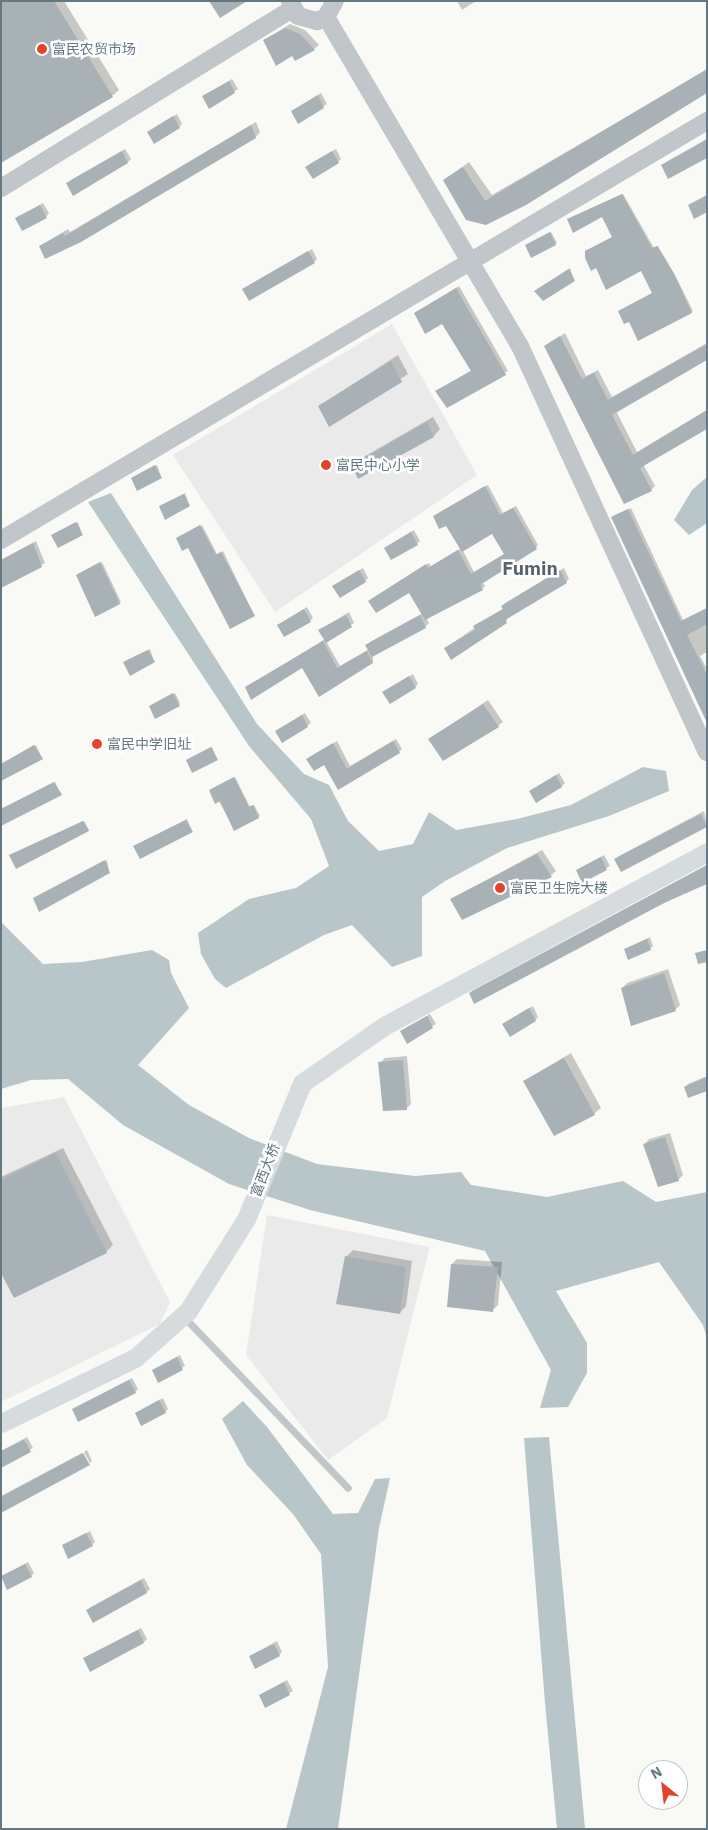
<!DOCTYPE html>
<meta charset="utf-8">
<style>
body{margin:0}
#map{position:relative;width:708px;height:1830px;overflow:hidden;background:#f9f9f6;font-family:"IBM Plex Sans","Noto Sans SC",sans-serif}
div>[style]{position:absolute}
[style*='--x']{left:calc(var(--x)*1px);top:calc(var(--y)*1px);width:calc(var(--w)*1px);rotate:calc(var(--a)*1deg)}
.built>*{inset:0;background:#eaeaea}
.water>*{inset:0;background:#b8c6c9}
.shadow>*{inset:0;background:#0003}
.building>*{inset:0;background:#a7b1b6}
.service>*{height:7px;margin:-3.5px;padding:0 3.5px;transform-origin:3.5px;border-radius:3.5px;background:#c0c6c9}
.tertiary>*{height:18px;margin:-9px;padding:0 9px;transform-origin:9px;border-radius:9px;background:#c0c6c9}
.secondary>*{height:19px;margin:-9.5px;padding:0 9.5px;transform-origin:9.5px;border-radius:9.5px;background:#d6dbde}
.dots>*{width:14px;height:14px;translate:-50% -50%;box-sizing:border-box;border:2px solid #fff;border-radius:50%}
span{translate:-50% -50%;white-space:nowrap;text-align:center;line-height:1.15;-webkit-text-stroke:5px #fff;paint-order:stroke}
.poi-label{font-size:14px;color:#647881}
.left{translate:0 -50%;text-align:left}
.street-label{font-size:14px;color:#647881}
.district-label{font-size:19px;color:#56656c;font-weight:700}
.frame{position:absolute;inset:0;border:2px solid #647881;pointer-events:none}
.north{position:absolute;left:638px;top:1760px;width:50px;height:50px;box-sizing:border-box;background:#fff;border:1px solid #c1c9cd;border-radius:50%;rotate:331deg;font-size:14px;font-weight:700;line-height:20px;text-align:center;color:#647881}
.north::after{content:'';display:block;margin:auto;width:18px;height:22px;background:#e2442d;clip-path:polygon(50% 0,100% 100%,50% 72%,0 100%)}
</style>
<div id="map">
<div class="built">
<i style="clip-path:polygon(392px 324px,477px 475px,275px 612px,173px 455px)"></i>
<i style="clip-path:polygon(64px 1097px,170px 1302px,160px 1324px,1px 1402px,1px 1108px)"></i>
<i style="clip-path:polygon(267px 1215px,430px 1247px,387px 1418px,328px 1460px,246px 1355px)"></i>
</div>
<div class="water">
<i style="clip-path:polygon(707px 477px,707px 523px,689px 535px,674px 520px,692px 490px)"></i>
<i style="clip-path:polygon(111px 493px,257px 724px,304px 774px,329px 785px,348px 821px,379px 851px,413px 844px,429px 812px,456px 830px,517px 819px,571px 805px,643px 767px,666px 771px,669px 791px,609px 816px,507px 848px,445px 881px,422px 897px,422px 956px,392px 967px,352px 925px,324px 935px,226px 988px,215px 979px,201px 954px,198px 933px,249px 899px,296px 888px,329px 866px,311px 819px,249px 746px,88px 502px)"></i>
<i style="clip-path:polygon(1px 922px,43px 964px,82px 962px,152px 950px,169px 960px,171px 973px,189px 1008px,138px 1065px,189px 1105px,249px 1138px,317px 1164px,415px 1176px,461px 1172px,471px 1185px,547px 1197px,623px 1181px,656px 1202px,707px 1192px,707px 1338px,703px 1325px,659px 1262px,556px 1291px,587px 1343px,587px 1373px,568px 1407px,540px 1408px,551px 1370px,485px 1251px,310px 1210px,229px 1184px,123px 1125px,68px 1079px,31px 1080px,1px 1089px)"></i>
<i style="clip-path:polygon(243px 1401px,267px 1427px,333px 1514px,358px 1513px,375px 1479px,390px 1478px,379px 1528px,338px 1829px,286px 1829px,328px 1667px,321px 1554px,293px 1514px,247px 1465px,222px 1419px)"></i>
<i style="clip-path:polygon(549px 1437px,585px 1829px,557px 1829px,545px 1703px,524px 1438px)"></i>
</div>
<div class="shadow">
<i style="clip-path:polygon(1px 1px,64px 1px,119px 90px,112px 96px)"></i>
<i style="clip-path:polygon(457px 1px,476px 1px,462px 10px)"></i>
<i style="clip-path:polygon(290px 24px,305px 30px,319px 45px,314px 49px,293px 55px,264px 41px)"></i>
<i style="clip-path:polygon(232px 79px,238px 89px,209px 107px,203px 97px)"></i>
<i style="clip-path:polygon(685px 83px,486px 223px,444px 180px,469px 162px,492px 195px)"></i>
<i style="clip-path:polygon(321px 93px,327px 104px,299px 122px,296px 109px)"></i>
<i style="clip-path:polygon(177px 114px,182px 124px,179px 127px,148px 132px)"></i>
<i style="clip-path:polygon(256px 122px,260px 132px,256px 137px,81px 241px,40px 246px,68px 229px,70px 232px)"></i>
<i style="clip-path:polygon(125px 149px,131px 159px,128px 162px,74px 194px,71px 180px)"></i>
<i style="clip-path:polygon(336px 149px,341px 159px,338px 162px,310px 164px)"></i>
<i style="clip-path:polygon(623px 194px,654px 248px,658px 246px,674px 273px,693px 311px,638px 339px,653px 293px,642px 270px,613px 237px,603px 215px,570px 218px)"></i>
<i style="clip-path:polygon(43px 203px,49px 213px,46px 217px,17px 218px)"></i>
<i style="clip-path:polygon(551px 232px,557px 243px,532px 256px,528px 244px)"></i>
<i style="clip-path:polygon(312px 249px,317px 259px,314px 262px,244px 289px)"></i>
<i style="clip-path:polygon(570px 268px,574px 280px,536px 290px)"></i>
<i style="clip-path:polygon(459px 286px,508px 371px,447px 406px,436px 391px,472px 370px,442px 322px,416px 313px)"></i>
<i style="clip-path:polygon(565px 333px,586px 376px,598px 370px,612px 397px,707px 343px,707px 358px,616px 411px,637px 452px,707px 410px,707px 427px,643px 464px,655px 486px,651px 490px,546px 346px)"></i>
<i style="clip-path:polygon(398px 355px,408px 374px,329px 425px,319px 406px)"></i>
<i style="clip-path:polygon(433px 417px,440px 429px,434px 436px,358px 477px,353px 466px,360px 459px)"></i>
<i style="clip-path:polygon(157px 465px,161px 477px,132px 478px,133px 477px)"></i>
<i style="clip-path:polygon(evenodd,488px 485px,503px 513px,516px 506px,538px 545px,536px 548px,482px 582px,485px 586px,482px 589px,426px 618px,429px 623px,426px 626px,373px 655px,373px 662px,319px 695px,302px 667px,247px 687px,325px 639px,323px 628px,349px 612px,354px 623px,326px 641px,340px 666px,369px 649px,367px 645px,370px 642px,423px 613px,410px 591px,373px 598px,429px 563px,431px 566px,461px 548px,447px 524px,434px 516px,488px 485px,492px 533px,505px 554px,474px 572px,463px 551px,492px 533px)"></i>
<i style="clip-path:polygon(185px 493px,189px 505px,162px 505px)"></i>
<i style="clip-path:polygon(631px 508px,683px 620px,707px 608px,707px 652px,700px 656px,707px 669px,707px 720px,615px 515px)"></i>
<i style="clip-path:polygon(78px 522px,82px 534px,54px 534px)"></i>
<i style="clip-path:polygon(202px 525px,217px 554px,223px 551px,254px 615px,178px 537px)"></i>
<i style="clip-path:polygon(414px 530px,420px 541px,417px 544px,389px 545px)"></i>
<i style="clip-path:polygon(36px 541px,45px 563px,1px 586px,1px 560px)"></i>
<i style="clip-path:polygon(102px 562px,121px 602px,119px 603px,78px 574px)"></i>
<i style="clip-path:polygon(363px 568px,368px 578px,365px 581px,334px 586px)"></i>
<i style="clip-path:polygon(564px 568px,569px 579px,566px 582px,508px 617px,506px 622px,445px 648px,504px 608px,505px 603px)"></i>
<i style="clip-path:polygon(307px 607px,313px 618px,310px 621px,279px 625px)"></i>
<i style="clip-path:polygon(150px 649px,154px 661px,126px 661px)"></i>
<i style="clip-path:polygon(413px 674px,418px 684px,415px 687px,384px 692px)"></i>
<i style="clip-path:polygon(175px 693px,180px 703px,155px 717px,150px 706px)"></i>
<i style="clip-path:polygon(488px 700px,503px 722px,498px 726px,430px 739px)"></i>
<i style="clip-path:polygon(305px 713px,311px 723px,307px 726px,276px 731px)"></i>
<i style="clip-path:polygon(396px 739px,402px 749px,399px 752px,339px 788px,324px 763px,308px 759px,337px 741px,350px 766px)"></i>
<i style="clip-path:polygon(36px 745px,42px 758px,1px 780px,1px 764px)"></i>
<i style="clip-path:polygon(212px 747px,217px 759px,189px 759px)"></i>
<i style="clip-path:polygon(559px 773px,565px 783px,562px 786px,531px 791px)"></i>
<i style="clip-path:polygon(235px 777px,250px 807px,254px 805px,260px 816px,235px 830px,212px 789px)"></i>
<i style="clip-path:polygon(55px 782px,61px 794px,1px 809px)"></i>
<i style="clip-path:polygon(704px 811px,707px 825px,621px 870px,616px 859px,619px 856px)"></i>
<i style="clip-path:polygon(187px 819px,192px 831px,136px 845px)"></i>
<i style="clip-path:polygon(84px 821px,89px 830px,16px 867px,12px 855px)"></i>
<i style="clip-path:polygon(542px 850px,556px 871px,551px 875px,452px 899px)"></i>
<i style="clip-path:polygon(604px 855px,610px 866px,583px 882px,577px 870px)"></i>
<i style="clip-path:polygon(107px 860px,109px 872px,36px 898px)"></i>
<i style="clip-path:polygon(707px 865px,707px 883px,470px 993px,473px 990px)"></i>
<i style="clip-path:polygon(650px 937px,653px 946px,650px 949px,625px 949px)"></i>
<i style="clip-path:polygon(668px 969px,680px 1005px,675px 1010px,622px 988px,627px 983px)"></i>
<i style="clip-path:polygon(533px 1006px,538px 1017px,535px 1020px,507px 1021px)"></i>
<i style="clip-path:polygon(430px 1014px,436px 1024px,407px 1042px,401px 1031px)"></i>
<i style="clip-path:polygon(571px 1053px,601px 1108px,594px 1114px,524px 1081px)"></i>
<i style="clip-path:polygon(407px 1056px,411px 1104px,406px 1109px,380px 1063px,385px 1058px)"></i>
<i style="clip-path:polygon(707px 1076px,707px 1089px,685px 1087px,688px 1084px)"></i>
<i style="clip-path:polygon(670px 1133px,683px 1175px,678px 1180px,645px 1144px,649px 1139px)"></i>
<i style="clip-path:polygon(63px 1148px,113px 1245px,106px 1252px,1px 1270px,1px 1177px)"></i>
<i style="clip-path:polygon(353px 1250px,412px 1261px,406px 1306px,400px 1313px,346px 1257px)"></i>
<i style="clip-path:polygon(457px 1259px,502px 1262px,498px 1305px,493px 1310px,452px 1264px)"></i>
<i style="clip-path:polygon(180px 1355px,185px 1366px,159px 1381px,153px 1370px)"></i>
<i style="clip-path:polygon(132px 1378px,138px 1389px,135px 1392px,73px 1409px)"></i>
<i style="clip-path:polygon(163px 1398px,168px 1409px,165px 1412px,136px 1413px)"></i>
<i style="clip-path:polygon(27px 1437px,33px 1448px,1px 1466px,1px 1451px)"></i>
<i style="clip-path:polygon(87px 1450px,92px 1461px,90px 1463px,84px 1452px)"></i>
<i style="clip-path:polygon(82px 1453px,88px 1465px,1px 1512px,1px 1496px)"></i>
<i style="clip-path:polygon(90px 1531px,95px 1542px,92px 1545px,63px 1546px)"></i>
<i style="clip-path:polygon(28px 1562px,34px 1573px,31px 1576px,2px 1577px)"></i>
<i style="clip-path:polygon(144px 1578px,150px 1589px,147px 1592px,93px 1622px,88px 1610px,91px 1607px)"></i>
<i style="clip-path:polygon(141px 1628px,147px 1639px,144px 1642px,85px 1658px)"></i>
<i style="clip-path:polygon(277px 1641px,282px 1652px,279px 1655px,250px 1656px)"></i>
<i style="clip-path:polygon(287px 1680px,293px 1691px,266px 1707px,260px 1695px)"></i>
</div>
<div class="building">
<i style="clip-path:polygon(1px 1px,54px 1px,113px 97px,1px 163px)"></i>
<i style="clip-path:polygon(209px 1px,247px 1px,220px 18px)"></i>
<i style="clip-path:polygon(285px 28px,300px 34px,315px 50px,295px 61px,292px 56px,276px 66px,263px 40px)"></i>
<i style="clip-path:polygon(707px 69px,707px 93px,526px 205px,486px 225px,466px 220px,443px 180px,463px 167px,485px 201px)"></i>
<i style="clip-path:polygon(229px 81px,235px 93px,209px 109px,202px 96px)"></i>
<i style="clip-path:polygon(318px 95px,324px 108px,298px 124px,291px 111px)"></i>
<i style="clip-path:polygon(173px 116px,180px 128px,154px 144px,147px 132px)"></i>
<i style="clip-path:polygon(251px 125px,256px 138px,81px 242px,45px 259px,39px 246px,63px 233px,65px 236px)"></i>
<i style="clip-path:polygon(707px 139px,707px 158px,668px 179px,661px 165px)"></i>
<i style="clip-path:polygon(122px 151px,128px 163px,73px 196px,66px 183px)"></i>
<i style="clip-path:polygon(332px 151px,339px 163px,313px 179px,305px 167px)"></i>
<i style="clip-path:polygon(622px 194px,652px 248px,657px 246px,674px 274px,692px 313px,638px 341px,629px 322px,624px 324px,618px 311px,652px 293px,641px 271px,606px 290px,596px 268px,591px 271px,585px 258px,585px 251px,612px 237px,602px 217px,573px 233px,567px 219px)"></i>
<i style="clip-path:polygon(707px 195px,707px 212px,694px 219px,688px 205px)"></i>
<i style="clip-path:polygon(40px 205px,47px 218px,22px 231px,15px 218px)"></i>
<i style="clip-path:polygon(550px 232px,556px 245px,531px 258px,525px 245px)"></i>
<i style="clip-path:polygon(308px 251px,315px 263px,249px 301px,242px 289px)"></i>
<i style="clip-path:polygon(569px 269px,575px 281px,543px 301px,534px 291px)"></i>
<i style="clip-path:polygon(456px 288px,506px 375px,447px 408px,435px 391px,471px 371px,442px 324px,425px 334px,414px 313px)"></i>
<i style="clip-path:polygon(560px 336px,582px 379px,594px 373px,608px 400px,707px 344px,707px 360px,612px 415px,633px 455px,707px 410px,707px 429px,640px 468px,652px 491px,624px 504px,544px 346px)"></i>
<i style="clip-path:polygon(391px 361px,402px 382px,329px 427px,318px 406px)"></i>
<i style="clip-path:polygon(427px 422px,434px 437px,358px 479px,352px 465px)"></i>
<i style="clip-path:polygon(155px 465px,162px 478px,137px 491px,131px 478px)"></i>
<i style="clip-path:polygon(485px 486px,500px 515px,513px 508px,537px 549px,480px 585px,483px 590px,425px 620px,409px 593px,376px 613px,368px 601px,426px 564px,428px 568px,458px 550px,471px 574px,504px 554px,492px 534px,462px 552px,446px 526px,439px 529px,433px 516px)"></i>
<i style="clip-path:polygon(184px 494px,190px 506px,165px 520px,159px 506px)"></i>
<i style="clip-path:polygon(628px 509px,681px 621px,707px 608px,707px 624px,687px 635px,707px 675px,707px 723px,611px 517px)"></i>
<i style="clip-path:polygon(76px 522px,83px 535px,58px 548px,51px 535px)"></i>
<i style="clip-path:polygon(200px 525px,216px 555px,221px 552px,255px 616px,230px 629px,188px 548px,182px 551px,176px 538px)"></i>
<i style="clip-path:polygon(411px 532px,418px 545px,391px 560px,384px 548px)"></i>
<i style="clip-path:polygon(33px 543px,42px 567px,1px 588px,1px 560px)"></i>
<i style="clip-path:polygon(100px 562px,120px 604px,95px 617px,76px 575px)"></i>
<i style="clip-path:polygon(359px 570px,366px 582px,340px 598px,332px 586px)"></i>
<i style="clip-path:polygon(560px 570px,567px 583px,505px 620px,507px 623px,451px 660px,444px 648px,475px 630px,473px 626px,503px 609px,501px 606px)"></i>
<i style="clip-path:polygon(304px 609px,311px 622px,284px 637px,277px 625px)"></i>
<i style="clip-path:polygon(346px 615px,352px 627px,326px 643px,318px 630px)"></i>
<i style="clip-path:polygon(420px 615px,426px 628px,372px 657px,365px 645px)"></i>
<i style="clip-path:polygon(323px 641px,337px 668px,367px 651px,373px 663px,319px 697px,302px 668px,251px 700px,245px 687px)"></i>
<i style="clip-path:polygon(148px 650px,155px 662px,130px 676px,123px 662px)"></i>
<i style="clip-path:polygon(409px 676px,416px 688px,390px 704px,382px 692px)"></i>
<i style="clip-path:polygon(173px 693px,180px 706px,155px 719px,149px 706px)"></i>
<i style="clip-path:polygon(483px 704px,499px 727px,443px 761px,428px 739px)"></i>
<i style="clip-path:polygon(302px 715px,308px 727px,282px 743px,275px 731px)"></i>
<i style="clip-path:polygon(393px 741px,400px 753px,338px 790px,324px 765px,314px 771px,306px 759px,333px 743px,347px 769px)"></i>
<i style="clip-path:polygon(34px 745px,43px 759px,1px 781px,1px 764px)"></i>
<i style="clip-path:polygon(211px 747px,218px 760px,192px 773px,186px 760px)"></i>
<i style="clip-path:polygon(556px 775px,562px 787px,536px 803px,529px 791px)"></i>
<i style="clip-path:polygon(234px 777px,249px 807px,253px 805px,259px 818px,234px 831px,220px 801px,215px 804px,209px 790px)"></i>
<i style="clip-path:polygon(54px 782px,62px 795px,1px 826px,1px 809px)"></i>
<i style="clip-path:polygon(701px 814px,707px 827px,621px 872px,614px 859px)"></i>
<i style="clip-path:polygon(186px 820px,193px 832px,140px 859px,133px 846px)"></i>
<i style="clip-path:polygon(83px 821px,89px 831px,16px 869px,9px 855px)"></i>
<i style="clip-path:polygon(537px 854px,552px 877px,462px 920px,450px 899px)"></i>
<i style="clip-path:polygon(601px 857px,607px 870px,582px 883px,576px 870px)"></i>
<i style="clip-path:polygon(105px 860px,110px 873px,39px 912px,33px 898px)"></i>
<i style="clip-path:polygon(707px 865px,707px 884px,666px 902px,474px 1004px,469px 993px)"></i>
<i style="clip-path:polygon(647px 939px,651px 950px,628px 960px,624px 949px)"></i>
<i style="clip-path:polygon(707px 950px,707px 962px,698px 964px,695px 953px)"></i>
<i style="clip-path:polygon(664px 973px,676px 1011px,631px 1026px,621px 988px)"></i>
<i style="clip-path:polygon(529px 1008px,536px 1021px,510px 1037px,502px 1024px)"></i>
<i style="clip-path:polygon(427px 1016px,433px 1028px,407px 1044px,400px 1031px)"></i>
<i style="clip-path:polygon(564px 1058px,595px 1115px,554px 1136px,523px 1081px)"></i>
<i style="clip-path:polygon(403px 1060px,407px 1110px,383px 1111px,378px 1062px)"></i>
<i style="clip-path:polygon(707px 1077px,707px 1091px,688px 1098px,684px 1087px)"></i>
<i style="clip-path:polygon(665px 1137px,679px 1181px,658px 1187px,643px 1144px)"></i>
<i style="clip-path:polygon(56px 1153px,107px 1253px,14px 1298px,1px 1273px,1px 1180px)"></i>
<i style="clip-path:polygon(345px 1256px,406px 1267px,400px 1314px,336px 1304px)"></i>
<i style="clip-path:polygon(451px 1264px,498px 1267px,493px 1312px,447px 1307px)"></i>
<i style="clip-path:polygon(177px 1357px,183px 1370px,158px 1383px,152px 1370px)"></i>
<i style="clip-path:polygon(129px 1380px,136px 1393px,78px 1422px,72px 1409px)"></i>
<i style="clip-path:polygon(159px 1400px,166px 1413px,141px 1426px,135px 1413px)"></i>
<i style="clip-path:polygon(24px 1440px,31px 1452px,1px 1468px,1px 1451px)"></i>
<i style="clip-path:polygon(83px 1453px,90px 1465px,1px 1513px,1px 1497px)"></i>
<i style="clip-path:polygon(86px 1533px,93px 1546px,68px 1559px,62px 1545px)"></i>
<i style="clip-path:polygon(25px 1564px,32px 1577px,7px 1590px,1px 1576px)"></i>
<i style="clip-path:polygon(141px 1580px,147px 1593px,93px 1623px,86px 1610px)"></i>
<i style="clip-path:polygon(138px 1630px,144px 1643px,90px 1672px,83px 1658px)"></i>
<i style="clip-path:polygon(274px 1644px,280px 1656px,255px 1669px,249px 1656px)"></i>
<i style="clip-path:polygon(284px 1682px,290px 1695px,265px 1708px,259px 1695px)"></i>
</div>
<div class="service">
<i style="--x:183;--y:1316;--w:238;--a:46.2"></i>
</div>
<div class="tertiary">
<i style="--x:290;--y:1;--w:17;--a:62"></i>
<i style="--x:298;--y:16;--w:20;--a:15"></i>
<i style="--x:317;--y:21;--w:10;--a:-24"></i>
<i style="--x:326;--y:17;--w:18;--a:-61"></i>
<i style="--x:326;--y:17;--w:382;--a:59.5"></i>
<i style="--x:520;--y:346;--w:447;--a:65.3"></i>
<i style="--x:1;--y:188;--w:342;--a:-31.6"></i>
<i style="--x:1;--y:540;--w:821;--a:-30.69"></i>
</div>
<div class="secondary">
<i style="--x:1;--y:1423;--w:149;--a:-25.9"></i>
<i style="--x:135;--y:1358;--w:71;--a:-41.6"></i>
<i style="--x:188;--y:1311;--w:109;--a:-57.8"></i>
<i style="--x:246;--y:1219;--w:147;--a:-67.6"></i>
<i style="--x:302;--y:1083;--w:100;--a:-34.8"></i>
<i style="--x:384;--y:1026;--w:367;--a:-28.3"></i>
</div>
<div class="dots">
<i style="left:42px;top:49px;background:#e2442d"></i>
<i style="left:326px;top:465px;background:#e2442d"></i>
<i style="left:97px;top:744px;background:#e2442d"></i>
<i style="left:500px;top:888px;background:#e2442d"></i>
</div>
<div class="poi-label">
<span class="left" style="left:52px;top:49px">富民农贸市场</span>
<span class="left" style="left:336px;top:465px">富民中心小学</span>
<span class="left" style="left:107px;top:744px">富民中学旧址</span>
<span class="left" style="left:510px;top:888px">富民卫生院大楼</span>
</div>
<div class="street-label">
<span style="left:265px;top:1170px;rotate:-69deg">富西大桥</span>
</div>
<div class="district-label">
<span style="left:530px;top:569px">Fumin</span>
</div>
<div class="frame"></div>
<div class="north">N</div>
</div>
